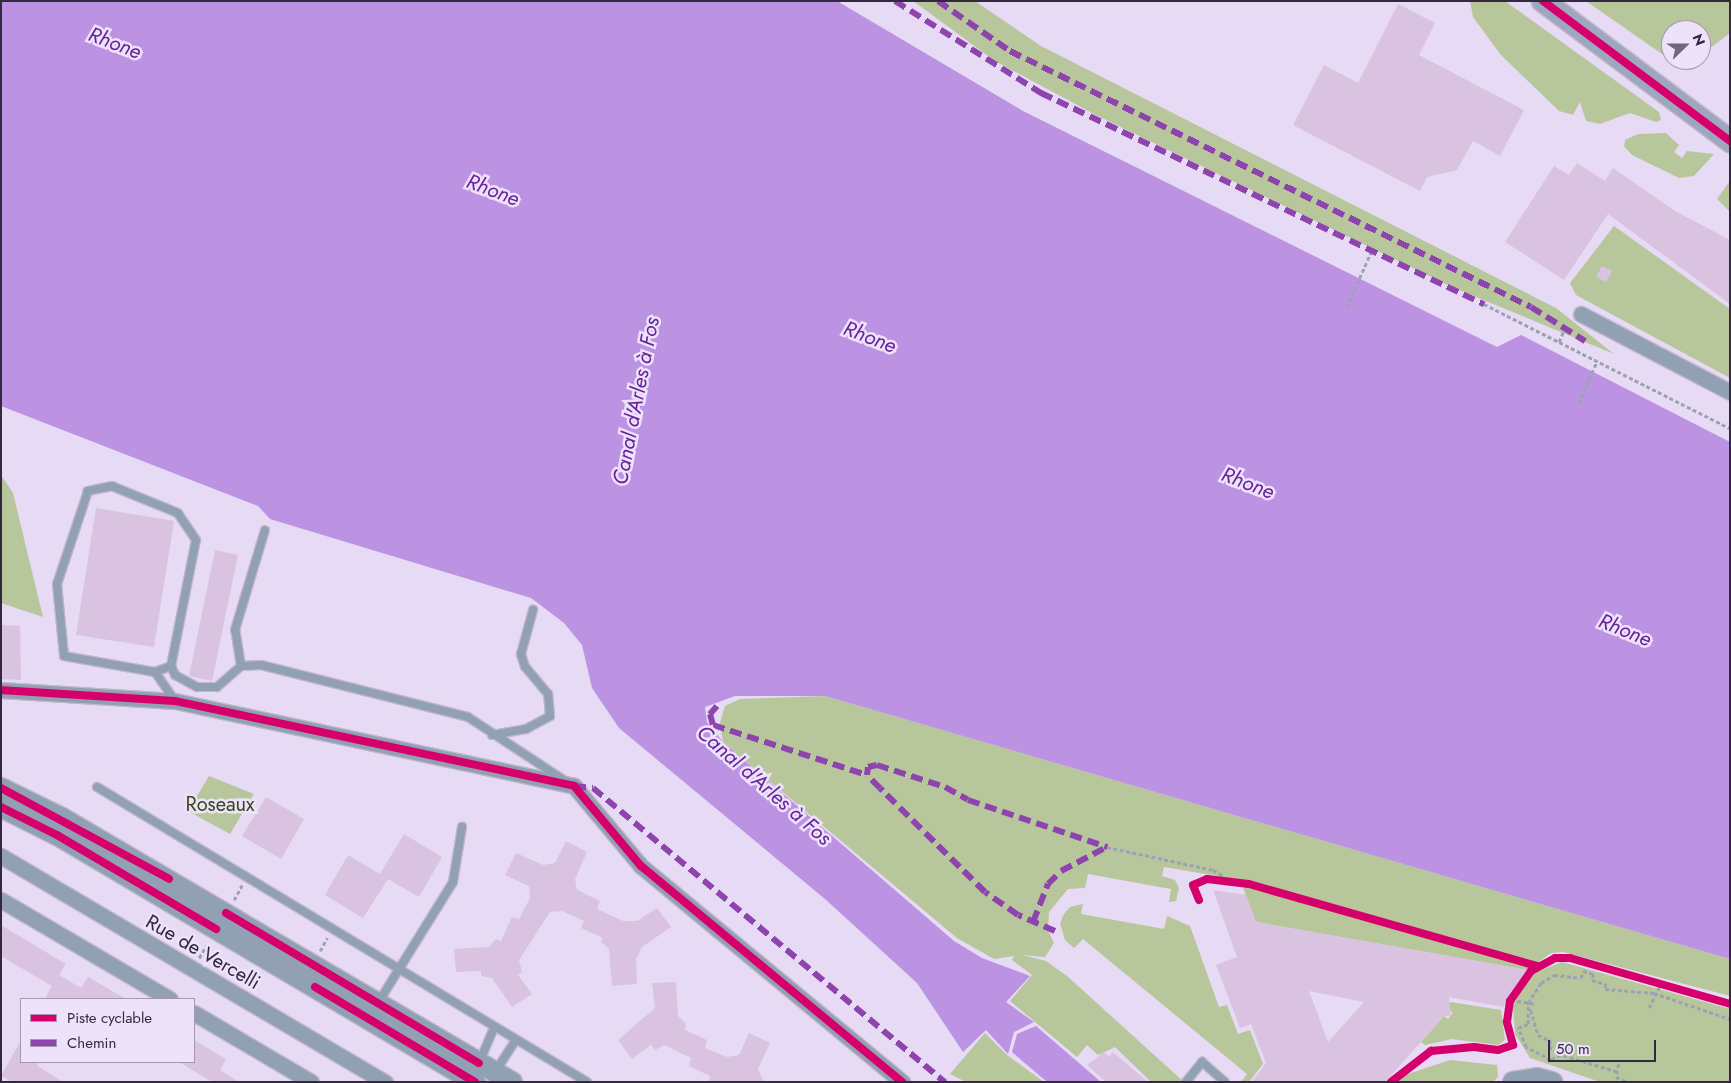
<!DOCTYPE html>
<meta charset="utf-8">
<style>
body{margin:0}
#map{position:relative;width:1731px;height:1083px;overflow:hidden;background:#e6daf4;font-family:Jost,sans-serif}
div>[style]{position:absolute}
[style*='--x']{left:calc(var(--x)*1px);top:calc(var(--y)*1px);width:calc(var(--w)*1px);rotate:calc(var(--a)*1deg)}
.green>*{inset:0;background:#b8c69c}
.water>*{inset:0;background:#bb93e2}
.building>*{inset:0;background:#dac3e0}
.path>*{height:2.5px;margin-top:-1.25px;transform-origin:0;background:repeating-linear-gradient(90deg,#9ba2b3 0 4px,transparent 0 6.5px)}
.roads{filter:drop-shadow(1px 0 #c2b8cd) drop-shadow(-1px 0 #c2b8cd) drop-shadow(0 1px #c2b8cd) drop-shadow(0 -1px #c2b8cd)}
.service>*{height:8px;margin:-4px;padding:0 4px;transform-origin:4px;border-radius:4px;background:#91a0b3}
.minor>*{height:15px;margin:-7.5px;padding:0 7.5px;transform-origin:7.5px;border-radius:7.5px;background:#91a0b3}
.tertiary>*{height:20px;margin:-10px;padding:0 10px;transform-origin:10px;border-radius:10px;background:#91a0b3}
.secondary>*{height:22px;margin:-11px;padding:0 11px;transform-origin:11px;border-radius:11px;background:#9ea7bd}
.quiet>*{height:6px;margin-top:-3px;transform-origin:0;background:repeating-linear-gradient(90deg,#8e44ad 0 12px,transparent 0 18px)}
.cycleway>*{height:8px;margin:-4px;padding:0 4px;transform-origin:4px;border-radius:4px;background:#d6006c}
span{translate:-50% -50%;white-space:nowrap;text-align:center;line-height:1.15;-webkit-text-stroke:5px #ede2fa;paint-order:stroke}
.park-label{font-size:20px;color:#354617}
.street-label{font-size:20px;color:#33283f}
.water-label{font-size:21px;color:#68229b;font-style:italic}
.frame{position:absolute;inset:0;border:2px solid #33283f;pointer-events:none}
.legend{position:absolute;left:20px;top:998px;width:175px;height:65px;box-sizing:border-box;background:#ede2fa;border:1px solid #a398af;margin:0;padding:6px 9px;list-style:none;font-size:15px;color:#33283f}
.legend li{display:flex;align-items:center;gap:10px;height:25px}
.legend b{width:25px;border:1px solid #a398af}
.north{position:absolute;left:1661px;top:20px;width:50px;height:50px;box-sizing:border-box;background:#ede2fa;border:1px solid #a398af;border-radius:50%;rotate:68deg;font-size:14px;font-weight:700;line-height:20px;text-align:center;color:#33283f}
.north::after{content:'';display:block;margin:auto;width:18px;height:22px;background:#72667e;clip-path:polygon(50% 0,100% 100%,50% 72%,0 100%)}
.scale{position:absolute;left:1548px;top:1040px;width:108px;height:22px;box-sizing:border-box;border:2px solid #33283f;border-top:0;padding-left:6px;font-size:15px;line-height:18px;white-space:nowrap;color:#33283f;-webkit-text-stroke:4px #ede2fa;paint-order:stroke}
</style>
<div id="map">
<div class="green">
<i style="clip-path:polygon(913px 1px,975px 1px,1041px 46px,1556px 308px,1614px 354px,1452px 287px,1094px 114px,995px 61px)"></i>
<i style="clip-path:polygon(1470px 1px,1505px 1px,1659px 112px,1661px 120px,1656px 122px,1630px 113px,1600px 124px,1586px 121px,1580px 102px,1573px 115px,1559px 111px,1501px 55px,1473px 17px)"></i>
<i style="clip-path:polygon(1586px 1px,1730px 1px,1730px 33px,1701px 55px,1701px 30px,1671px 30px,1671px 60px,1694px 60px,1682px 68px)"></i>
<i style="clip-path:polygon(1666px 133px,1679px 145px,1674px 152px,1682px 158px,1687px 151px,1714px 154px,1694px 176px,1679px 178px,1632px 155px,1624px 146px,1625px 140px,1638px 134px)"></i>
<i style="clip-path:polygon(1730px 181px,1730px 212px,1717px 199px)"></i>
<i style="clip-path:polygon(1614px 226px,1730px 309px,1730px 378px,1576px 295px,1570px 283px)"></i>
<i style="clip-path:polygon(1px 475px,13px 493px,43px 617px,1px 603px)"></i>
<i style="clip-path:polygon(825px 696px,1730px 959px,1730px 996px,1563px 952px,1551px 953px,1527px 970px,1256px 922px,1240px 880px,1164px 867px,1162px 876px,1175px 880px,1179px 888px,1176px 901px,1169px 902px,1171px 889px,1088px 874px,1085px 888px,1068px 889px,1049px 912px,1048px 930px,1054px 943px,1045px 957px,1022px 955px,1046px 961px,1067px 976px,1184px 1082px,1151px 1082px,1115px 1047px,1098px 1055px,1087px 1045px,1077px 1057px,1010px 1001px,1032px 975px,1012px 960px,1014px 956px,994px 959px,957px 938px,723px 742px,720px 723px,725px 706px,740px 699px)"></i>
<i style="clip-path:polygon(209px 776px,254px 794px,230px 834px,188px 811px)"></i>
<i style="clip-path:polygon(1083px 904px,1081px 914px,1164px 929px,1167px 916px,1190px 926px,1219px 1007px,1227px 1005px,1238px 1034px,1250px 1030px,1263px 1064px,1249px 1082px,1241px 1082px,1247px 1074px,1083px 939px,1074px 948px,1065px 940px,1060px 923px,1064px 914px,1070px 907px)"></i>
<i style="clip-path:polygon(1562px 962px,1730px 1009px,1730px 1082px,1600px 1082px,1530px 1058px,1515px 1034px,1513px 1006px,1523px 984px,1534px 973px)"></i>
<i style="clip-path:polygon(1450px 1002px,1501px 1010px,1505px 1040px,1498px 1045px,1452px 1039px,1425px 1045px,1421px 1042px,1444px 1016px,1448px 1019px,1453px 1013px,1447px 1007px)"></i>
<i style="clip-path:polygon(985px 1033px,1007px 1055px,1044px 1082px,966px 1082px,950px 1074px)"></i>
<i style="clip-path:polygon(1450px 1060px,1497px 1065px,1498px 1077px,1493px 1082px,1398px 1082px,1405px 1075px)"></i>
</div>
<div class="water">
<i style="clip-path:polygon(1px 1px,837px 1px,1023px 111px,1497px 347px,1521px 335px,1730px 442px,1730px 959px,825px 696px,735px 696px,705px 707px,707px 722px,723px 742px,954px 941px,982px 958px,1030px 976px,1006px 1002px,1034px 1022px,1014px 1032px,1008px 1054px,986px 1030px,963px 1052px,917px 983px,825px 899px,619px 728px,592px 688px,582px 645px,564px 623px,531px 598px,270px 519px,258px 506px,1px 406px)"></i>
<i style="clip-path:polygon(1036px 1026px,1101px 1082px,1047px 1082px,1012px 1052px,1017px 1034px)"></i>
</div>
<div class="building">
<i style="clip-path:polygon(1398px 4px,1435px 23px,1419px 55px,1524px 110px,1500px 156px,1473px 141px,1457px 170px,1427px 177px,1420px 191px,1293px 125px,1324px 65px,1358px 83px)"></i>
<i style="clip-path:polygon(1577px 163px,1605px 181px,1613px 168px,1675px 211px,1730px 240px,1730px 304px,1608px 214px,1564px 280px,1505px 242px,1554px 166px,1569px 175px)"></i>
<i style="clip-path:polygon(1602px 266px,1612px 271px,1606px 282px,1596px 277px)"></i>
<i style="clip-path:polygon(96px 508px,174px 521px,154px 647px,76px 635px)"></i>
<i style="clip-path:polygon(215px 550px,238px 555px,212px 681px,189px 676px)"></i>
<i style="clip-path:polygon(1px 625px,20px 626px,21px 680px,1px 679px)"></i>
<i style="clip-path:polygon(266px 797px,304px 819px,281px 859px,242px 836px)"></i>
<i style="clip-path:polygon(404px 834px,442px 857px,419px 897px,388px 879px,363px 918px,325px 895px,348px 855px,380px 874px)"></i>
<i style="clip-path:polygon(566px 841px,587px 852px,575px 879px,577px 890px,600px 901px,597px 909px,623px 921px,637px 921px,657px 908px,671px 927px,642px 947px,636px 959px,637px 984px,612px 986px,609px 949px,601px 942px,603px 938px,581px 928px,584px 921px,562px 911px,550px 912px,519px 960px,522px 972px,518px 975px,532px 994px,512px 1007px,492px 978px,481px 976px,481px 971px,456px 972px,454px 949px,489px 947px,496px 939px,501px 941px,512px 917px,519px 919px,530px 898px,529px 886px,505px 875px,516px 853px,543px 865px,555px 863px)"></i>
<i style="clip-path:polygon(evenodd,1213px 890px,1246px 895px,1256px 922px,1527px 970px,1503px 1007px,1449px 997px,1451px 1016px,1444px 1016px,1385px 1082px,1252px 1082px,1266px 1063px,1251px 1024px,1240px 1028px,1216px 965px,1237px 957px,1213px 890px,1309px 991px,1364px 1002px,1328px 1042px,1309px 991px)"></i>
<i style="clip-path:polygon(1px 925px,66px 964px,59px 975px,81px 988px,88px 977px,126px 999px,45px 999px,52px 986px,1px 956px)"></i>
<i style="clip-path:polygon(676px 982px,678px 1016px,686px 1024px,685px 1030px,707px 1040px,705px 1048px,727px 1057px,739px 1055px,749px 1033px,770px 1043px,758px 1069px,764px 1082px,709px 1082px,710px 1076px,689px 1066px,691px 1058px,664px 1045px,655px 1050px,651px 1045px,632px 1059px,618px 1040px,655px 1008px,652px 983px)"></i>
<i style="clip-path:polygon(21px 1040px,21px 1062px,39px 1062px,37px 1066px,63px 1082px,12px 1082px,1px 1076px)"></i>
<i style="clip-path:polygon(194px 1040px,226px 1059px,220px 1070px,239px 1082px,212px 1082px,179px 1062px,194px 1062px)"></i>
<i style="clip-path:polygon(1104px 1052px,1109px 1057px,1113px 1052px,1148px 1082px,1106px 1082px,1087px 1065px)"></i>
</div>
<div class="path">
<i style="--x:1484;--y:304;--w:275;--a:26.8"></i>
<i style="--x:1346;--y:308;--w:61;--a:-65.9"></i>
<i style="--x:1559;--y:342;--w:16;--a:-68"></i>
<i style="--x:1578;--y:403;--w:46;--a:-65.7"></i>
<i style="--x:1107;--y:847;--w:108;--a:12.2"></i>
<i style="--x:1213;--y:870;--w:9;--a:27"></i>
<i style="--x:1221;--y:874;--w:7;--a:82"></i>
<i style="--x:234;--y:900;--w:17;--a:-62"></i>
<i style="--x:320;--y:951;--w:15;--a:-62"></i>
<i style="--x:199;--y:958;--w:17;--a:-59"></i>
<i style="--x:1511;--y:1000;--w:24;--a:9"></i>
<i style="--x:1649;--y:1008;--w:25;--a:-64"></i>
<i style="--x:1527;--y:1010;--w:4;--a:0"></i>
<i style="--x:1531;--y:1010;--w:26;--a:74"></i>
<i style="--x:1538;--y:1035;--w:14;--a:25"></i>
<i style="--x:1551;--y:1041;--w:5;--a:112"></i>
<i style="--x:1549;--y:1046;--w:15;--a:37"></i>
<i style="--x:1619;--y:1064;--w:13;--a:103"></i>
<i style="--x:1616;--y:1077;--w:12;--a:24"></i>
<i style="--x:1617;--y:1072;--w:59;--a:-163.1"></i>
<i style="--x:1561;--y:1055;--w:11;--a:153"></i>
<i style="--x:1551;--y:1060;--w:28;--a:-153"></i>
<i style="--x:1526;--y:1047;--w:21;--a:-113"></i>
<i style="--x:1518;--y:1028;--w:11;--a:-22"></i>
<i style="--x:1528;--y:1024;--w:21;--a:-90"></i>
<i style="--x:1528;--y:1003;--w:24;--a:-57"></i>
<i style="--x:1541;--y:983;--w:15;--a:-32"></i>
<i style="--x:1554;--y:975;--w:27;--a:6"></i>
<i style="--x:1581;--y:978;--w:7;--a:-74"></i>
<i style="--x:1583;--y:971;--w:11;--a:15"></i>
<i style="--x:1594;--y:974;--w:6;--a:108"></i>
<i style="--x:1592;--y:980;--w:15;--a:16"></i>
<i style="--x:1606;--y:984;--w:5;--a:101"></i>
<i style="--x:1605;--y:989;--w:49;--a:4.7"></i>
<i style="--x:1654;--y:993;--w:80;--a:18.9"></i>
</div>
<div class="roads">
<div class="service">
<i style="--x:171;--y:666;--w:10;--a:66"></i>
<i style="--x:175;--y:675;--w:25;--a:29"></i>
<i style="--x:197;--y:687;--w:20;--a:0"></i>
<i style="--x:217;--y:687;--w:32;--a:-41"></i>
<i style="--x:241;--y:666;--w:20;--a:-3"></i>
<i style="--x:261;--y:665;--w:213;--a:14.1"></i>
<i style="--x:468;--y:717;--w:113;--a:33.4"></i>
<i style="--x:241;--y:666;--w:36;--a:-99"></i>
<i style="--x:235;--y:630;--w:104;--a:-73.3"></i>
<i style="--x:155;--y:672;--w:17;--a:-21"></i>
<i style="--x:171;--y:666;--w:128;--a:-78.8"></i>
<i style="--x:196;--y:540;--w:32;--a:-124"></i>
<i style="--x:178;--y:513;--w:71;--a:-157.8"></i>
<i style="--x:112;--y:486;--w:25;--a:168"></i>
<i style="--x:88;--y:491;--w:98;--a:108.4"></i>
<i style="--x:57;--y:584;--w:72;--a:84.4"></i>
<i style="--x:64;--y:656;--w:92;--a:10"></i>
<i style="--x:155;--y:672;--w:35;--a:55"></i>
<i style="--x:492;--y:735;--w:35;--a:-10"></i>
<i style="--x:526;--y:729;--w:27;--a:-28"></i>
<i style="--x:550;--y:716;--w:22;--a:-95"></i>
<i style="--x:548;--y:694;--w:35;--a:-130"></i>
<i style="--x:525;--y:667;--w:14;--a:-107"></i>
<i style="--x:521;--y:654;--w:46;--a:-74.7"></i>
<i style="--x:97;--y:787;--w:572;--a:31.05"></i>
<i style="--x:378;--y:1003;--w:142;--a:-58.2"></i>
<i style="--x:453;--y:882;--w:56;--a:-80.7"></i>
<i style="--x:479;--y:1063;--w:38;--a:-67"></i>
<i style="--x:495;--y:1072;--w:38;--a:-57"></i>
<i style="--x:1186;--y:1082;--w:26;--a:-51"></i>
<i style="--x:1202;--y:1062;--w:30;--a:41"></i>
</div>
<div class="minor">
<i style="--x:1581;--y:314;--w:168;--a:27.6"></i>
<i style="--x:1;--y:690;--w:174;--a:3.6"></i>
<i style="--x:175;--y:701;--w:408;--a:12"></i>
<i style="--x:574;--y:786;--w:104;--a:50.1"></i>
<i style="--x:641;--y:866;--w:339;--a:39.6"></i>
<i style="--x:1;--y:856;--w:446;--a:30.5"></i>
<i style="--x:1;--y:900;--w:196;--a:30.4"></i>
<i style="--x:194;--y:1013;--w:136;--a:30.5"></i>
</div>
<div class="tertiary">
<i style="--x:1;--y:788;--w:68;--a:26.2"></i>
<i style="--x:62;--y:818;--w:522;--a:30.4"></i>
<i style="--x:1;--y:807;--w:63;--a:26.6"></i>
<i style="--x:57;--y:835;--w:486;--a:30.6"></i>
<i style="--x:1513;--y:1082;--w:24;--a:-9"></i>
<i style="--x:1537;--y:1078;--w:16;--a:15"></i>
</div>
<div class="secondary">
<i style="--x:1543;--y:1;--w:234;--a:36.8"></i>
</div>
</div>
<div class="quiet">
<i style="--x:895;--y:1;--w:173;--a:32.2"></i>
<i style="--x:1041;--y:93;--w:491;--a:25.5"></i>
<i style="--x:938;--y:1;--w:88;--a:34.8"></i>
<i style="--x:1010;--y:51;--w:580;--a:26.17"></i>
<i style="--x:1531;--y:307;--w:64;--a:32.2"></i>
<i style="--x:717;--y:706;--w:11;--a:131"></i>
<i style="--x:710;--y:714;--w:11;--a:75"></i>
<i style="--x:713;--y:725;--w:162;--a:18"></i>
<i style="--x:574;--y:786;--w:19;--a:6"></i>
<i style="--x:593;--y:788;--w:459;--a:39.9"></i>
<i style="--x:1033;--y:922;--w:41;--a:-68.5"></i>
<i style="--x:1048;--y:884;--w:18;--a:-45"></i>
<i style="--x:1061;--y:871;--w:52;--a:-27.6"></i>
<i style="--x:1055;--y:931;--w:40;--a:-156.6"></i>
<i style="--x:1018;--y:915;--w:40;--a:-145.1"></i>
<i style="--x:985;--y:892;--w:148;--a:-135.3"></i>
<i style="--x:880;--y:788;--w:18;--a:-135"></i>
<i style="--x:867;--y:775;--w:8;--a:-83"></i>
<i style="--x:868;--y:767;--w:9;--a:-13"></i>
<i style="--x:877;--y:765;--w:71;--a:17.9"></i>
<i style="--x:945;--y:787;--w:26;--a:29"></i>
<i style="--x:968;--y:800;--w:147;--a:18.7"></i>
</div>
<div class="cycleway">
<i style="--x:1543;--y:1;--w:234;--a:36.8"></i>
<i style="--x:1;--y:690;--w:174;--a:3.6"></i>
<i style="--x:175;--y:701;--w:408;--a:12"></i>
<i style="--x:574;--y:786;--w:104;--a:50.1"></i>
<i style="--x:641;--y:866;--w:339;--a:39.6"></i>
<i style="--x:1;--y:788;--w:191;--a:28.4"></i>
<i style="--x:1;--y:807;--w:63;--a:26.6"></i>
<i style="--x:57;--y:835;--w:185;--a:30.6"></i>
<i style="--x:1199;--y:900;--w:16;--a:-112"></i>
<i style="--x:1193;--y:885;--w:15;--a:-23"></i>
<i style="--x:1207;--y:879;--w:42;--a:6.8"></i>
<i style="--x:1249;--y:884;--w:299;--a:15.9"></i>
<i style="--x:226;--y:913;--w:294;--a:30.7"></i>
<i style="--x:315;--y:987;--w:186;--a:30.7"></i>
<i style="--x:1391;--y:1082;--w:51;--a:-37.8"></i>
<i style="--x:1431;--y:1051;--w:43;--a:-5.3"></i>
<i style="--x:1474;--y:1047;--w:24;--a:7"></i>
<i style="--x:1498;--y:1050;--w:16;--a:-18"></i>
<i style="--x:1513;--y:1045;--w:24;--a:-105"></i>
<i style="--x:1507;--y:1022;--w:21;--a:-82"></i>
<i style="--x:1510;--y:1001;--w:37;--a:-55"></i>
<i style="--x:1531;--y:971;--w:27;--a:-28"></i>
<i style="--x:1555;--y:958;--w:15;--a:0"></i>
<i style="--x:1570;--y:958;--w:166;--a:16"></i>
</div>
<div class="park-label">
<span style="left:220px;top:804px">Roseaux</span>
</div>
<div class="street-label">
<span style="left:203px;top:952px;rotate:30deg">Rue de Vercelli</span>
</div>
<div class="water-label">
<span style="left:115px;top:43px;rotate:21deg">Rhone</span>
<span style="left:493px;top:190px;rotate:21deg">Rhone</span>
<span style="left:870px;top:337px;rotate:21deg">Rhone</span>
<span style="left:636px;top:401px;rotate:-79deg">Canal d'Arles à Fos</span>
<span style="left:1248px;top:483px;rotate:21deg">Rhone</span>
<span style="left:1625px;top:630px;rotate:22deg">Rhone</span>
<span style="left:764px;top:785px;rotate:41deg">Canal d'Arles à Fos</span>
</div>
<div class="frame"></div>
<ul class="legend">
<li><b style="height:6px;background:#d6006c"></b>Piste cyclable</li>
<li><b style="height:6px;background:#8e44ad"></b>Chemin</li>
</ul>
<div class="north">N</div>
<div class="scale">50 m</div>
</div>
